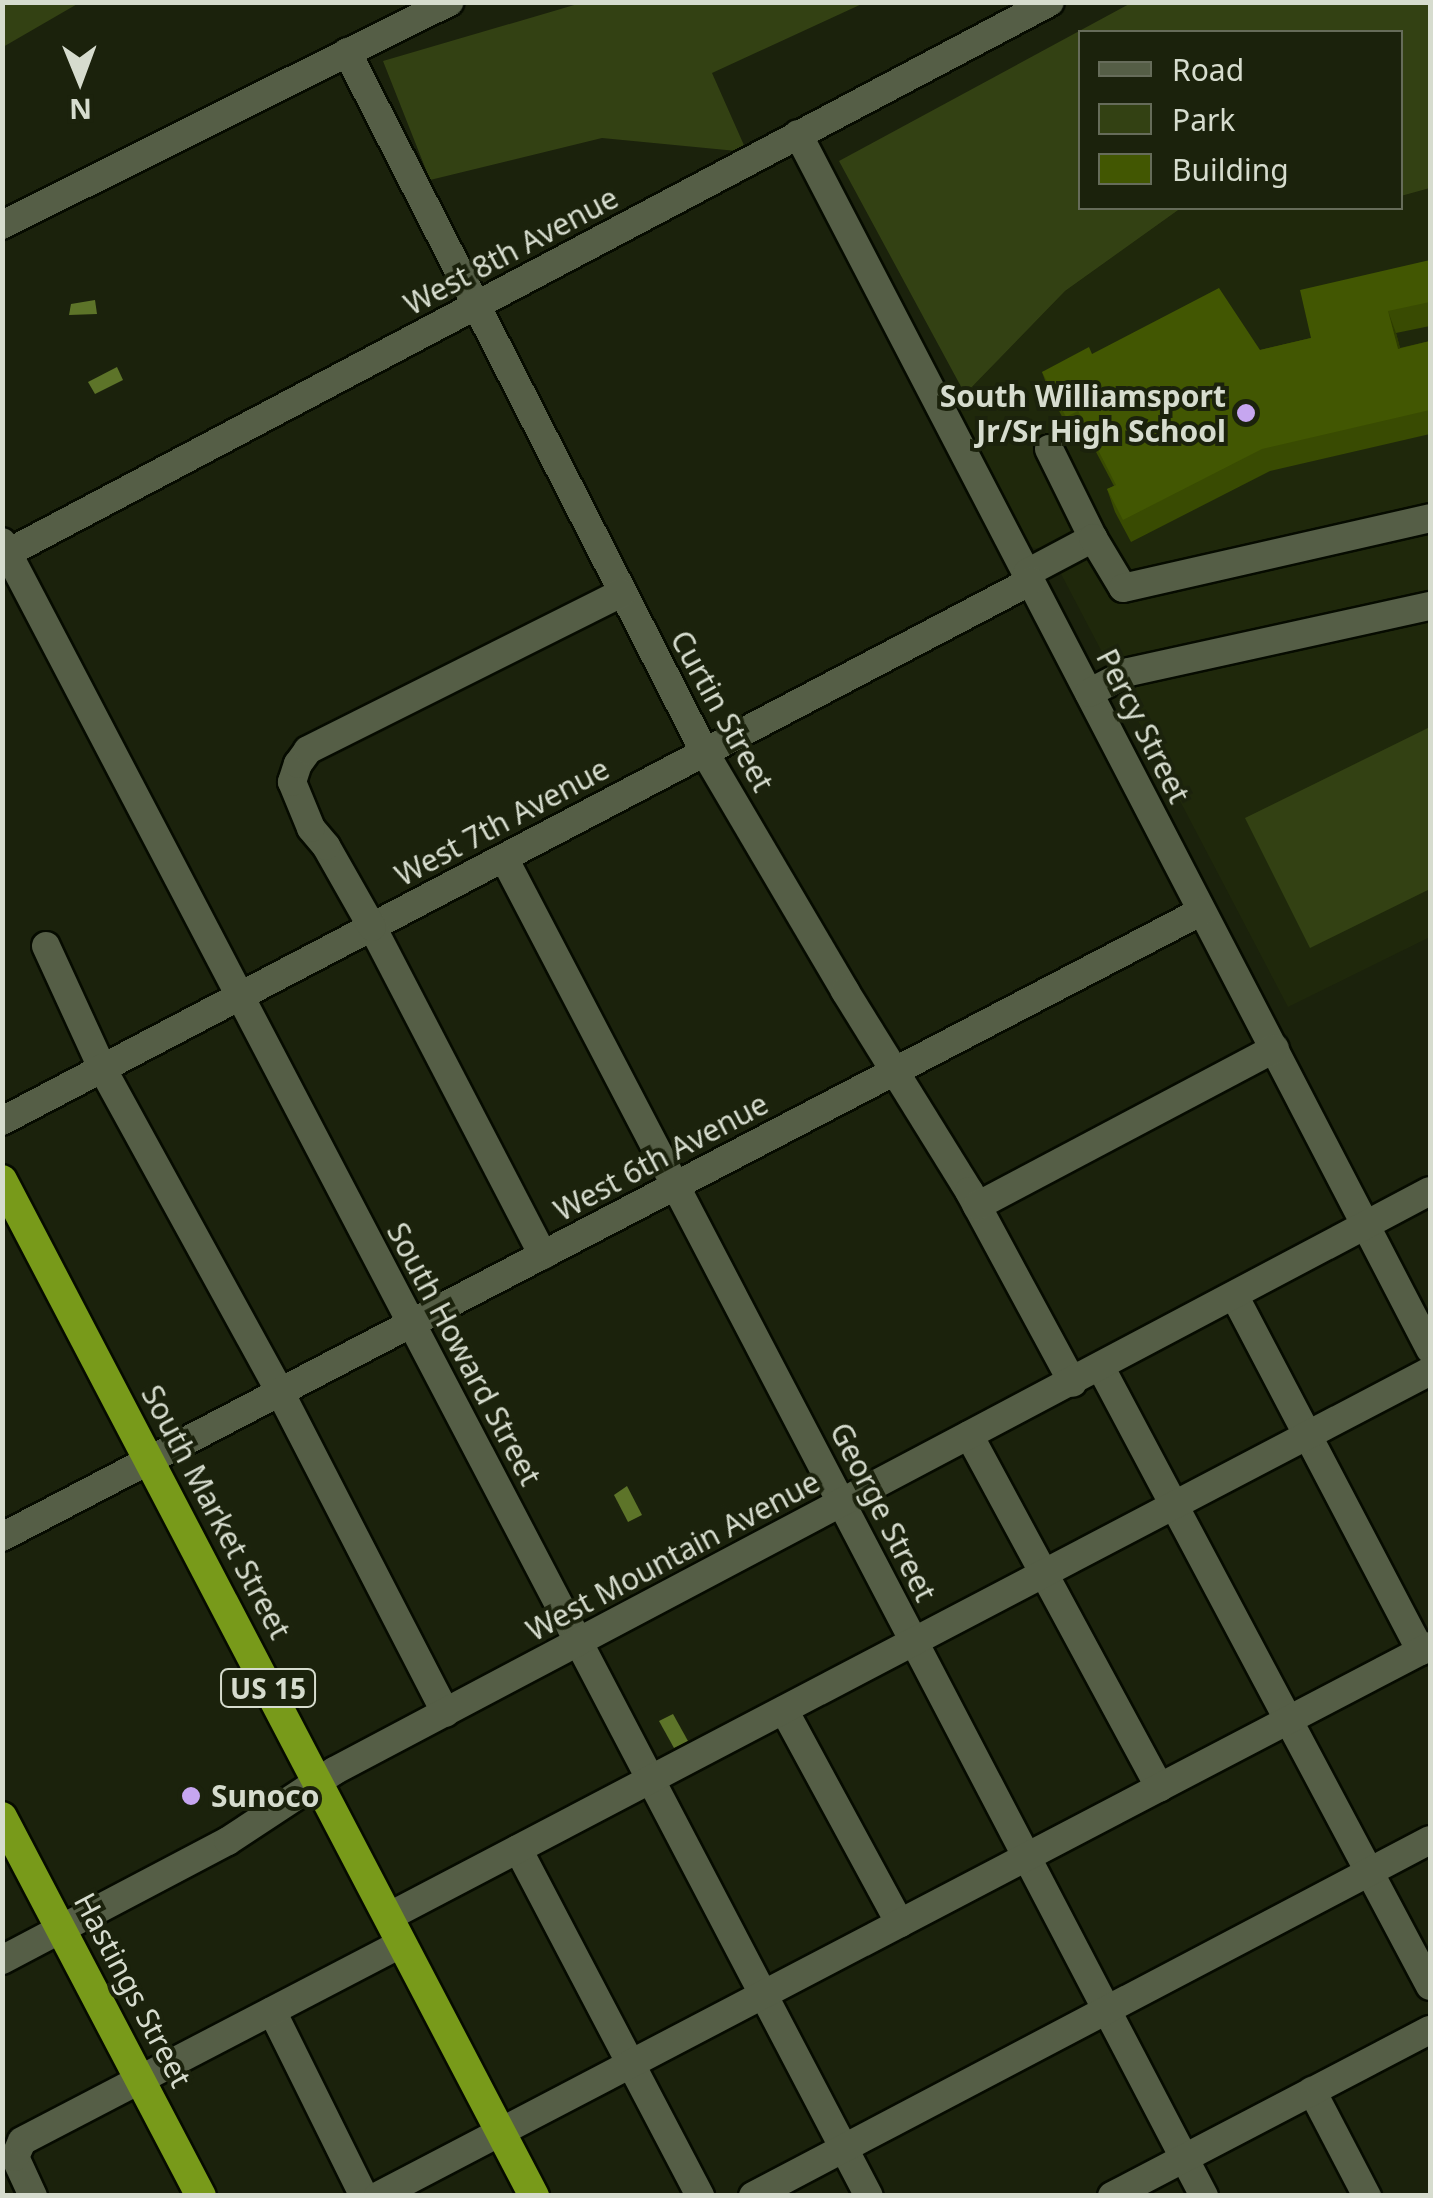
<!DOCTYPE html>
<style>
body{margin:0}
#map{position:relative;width:1433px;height:2198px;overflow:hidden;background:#1b220c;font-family:"Noto Sans",sans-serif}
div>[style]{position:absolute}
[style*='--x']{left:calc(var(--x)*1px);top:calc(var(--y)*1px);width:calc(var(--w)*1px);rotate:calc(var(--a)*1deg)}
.built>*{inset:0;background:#1f280b}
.green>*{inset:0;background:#334113}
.water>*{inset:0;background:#5d7429}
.roads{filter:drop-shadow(2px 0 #060b00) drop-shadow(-2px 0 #060b00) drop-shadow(0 2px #060b00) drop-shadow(0 -2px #060b00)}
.minor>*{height:28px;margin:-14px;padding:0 14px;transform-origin:14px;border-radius:14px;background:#555e46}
.highway>*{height:30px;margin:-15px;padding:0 15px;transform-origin:15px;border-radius:15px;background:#789a1a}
.wall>*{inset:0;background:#394b02}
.shaded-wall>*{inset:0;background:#2e3d01}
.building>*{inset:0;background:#425702}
.dots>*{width:28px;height:28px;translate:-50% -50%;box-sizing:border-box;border:5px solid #1b220c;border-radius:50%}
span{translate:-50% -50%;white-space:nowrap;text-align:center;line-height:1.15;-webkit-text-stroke:8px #1b220c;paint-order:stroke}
.shield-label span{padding:2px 8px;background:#1b220c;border:2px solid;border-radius:8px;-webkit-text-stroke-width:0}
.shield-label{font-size:28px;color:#d6dcce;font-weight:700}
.street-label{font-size:30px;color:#d6dcce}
.poi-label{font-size:30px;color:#d6dcce;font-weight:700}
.right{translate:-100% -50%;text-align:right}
.left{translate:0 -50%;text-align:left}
.frame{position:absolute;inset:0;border:5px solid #d6dcce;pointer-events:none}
.legend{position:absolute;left:1078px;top:30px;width:325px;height:180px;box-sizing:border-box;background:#1b220c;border:2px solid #666c5a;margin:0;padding:12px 18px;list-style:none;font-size:30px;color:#d6dcce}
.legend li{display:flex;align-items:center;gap:20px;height:50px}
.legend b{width:50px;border:2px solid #666c5a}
.north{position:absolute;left:30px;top:30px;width:100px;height:100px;-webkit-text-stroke:8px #1b220c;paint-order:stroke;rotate:179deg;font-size:28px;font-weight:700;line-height:40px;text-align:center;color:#d6dcce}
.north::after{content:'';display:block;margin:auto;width:35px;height:45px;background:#d6dcce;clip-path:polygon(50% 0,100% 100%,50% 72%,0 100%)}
</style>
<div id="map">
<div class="built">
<i style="clip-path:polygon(1430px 188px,1430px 937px,1288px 1007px,1049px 551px,1031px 547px,951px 396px,965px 394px,1065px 291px,1181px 208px,1400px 208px,1401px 196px)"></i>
</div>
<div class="green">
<i style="clip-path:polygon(3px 2px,79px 2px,79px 3px,3px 47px)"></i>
<i style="clip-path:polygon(581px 3px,864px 3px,712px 73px,747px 152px,602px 138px,430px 180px,383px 61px)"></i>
<i style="clip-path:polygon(1131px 3px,1430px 3px,1430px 188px,1401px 196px,1400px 32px,1080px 32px,1080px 208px,1181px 208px,1065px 291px,965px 394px,839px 161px)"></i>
<i style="clip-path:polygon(1430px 727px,1430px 889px,1310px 948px,1245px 818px)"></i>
</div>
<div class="water">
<i style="clip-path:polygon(95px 300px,97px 314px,69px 315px,71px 304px)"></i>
<i style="clip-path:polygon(117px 367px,123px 380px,95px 394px,88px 382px)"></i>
<i style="clip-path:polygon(627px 1486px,642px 1515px,628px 1522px,614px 1495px)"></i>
<i style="clip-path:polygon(673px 1714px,688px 1741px,674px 1748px,659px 1721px)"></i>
</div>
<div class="roads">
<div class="minor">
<i style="--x:347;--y:52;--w:787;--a:62.95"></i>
<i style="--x:705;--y:753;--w:276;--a:59.5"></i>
<i style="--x:845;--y:991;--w:235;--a:58.2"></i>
<i style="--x:969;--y:1191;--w:218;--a:61.6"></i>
<i style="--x:798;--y:134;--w:1370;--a:62.52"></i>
<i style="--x:2;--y:225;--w:500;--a:-26.5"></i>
<i style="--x:1049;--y:449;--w:99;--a:63.7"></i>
<i style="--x:2;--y:542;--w:1867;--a:62.34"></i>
<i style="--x:2;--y:556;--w:1185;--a:-27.86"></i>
<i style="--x:1027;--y:573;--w:75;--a:-27.9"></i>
<i style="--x:1093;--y:538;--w:58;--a:59"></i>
<i style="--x:1123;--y:588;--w:315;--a:-12.8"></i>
<i style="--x:1089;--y:693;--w:45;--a:-27.7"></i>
<i style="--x:1129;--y:672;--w:308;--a:-12.4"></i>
<i style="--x:504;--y:858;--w:1510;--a:62.38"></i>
<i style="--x:46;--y:946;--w:134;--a:65.3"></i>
<i style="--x:102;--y:1068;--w:370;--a:61.2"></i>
<i style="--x:280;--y:1392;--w:361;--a:62.7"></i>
<i style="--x:2;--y:1121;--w:1162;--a:-27.69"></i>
<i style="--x:977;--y:1206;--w:337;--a:-27.9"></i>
<i style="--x:543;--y:1255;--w:370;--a:-117.5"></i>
<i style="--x:372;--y:927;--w:93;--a:-119.6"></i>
<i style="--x:326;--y:846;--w:23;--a:-130"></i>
<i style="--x:311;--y:828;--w:50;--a:-112.4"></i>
<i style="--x:292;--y:782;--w:19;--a:-72"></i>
<i style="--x:298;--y:764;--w:17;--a:-54"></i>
<i style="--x:308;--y:750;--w:351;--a:-26.6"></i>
<i style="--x:1235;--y:1297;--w:400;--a:62.3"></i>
<i style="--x:1101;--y:1368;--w:700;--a:61.97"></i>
<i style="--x:969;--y:1435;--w:401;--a:61.6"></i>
<i style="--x:2;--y:1537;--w:1353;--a:-27.55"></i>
<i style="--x:784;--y:1710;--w:243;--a:61.5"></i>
<i style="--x:518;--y:1849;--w:392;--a:62.3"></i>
<i style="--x:388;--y:1917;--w:1176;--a:-27.65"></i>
<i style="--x:2;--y:1960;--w:255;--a:-27.8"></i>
<i style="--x:228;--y:1841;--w:127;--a:-33.4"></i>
<i style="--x:334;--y:1771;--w:1240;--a:-27.89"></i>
<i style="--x:272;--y:2011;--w:207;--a:63.6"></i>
<i style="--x:1312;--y:2091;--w:119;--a:62.4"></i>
<i style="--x:33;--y:2196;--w:43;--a:-114.8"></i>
<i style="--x:15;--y:2157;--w:17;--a:-66"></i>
<i style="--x:22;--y:2141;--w:428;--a:-27.5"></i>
<i style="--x:378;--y:2196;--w:1187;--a:-27.6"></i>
<i style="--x:753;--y:2196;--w:765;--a:-27.74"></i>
<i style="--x:1112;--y:2196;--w:359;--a:-27.6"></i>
</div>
<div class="highway">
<i style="--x:2;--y:1180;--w:1147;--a:62.36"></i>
<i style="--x:2;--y:1817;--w:428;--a:62.3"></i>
</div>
</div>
<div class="wall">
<i style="clip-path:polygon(1430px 260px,1430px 326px,1396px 333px,1400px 348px,1430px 341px,1430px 434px,1270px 471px,1131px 542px,1115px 512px,1107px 489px,1114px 486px,1086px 433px,1074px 439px,1050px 394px,1042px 372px,1092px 354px,1260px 350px,1311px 338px)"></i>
</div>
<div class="shaded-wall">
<i style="clip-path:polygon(1388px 311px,1396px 333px,1406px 371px,1398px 349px)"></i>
</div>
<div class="building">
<i style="clip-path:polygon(1430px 260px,1430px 302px,1388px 311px,1398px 349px,1430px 341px,1430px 410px,1262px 449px,1123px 520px,1107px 489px,1116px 485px,1078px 411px,1066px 417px,1042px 372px,1089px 347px,1092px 354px,1219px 288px,1260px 350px,1311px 338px,1300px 290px)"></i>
</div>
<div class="dots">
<i style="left:1246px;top:413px;background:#c6a6f0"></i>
<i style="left:191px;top:1796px;background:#c6a6f0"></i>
</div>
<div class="shield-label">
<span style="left:268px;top:1688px">US 15</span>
</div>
<div class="street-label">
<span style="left:511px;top:251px;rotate:-28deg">West 8th Avenue</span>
<span style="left:722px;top:711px;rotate:61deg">Curtin Street</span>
<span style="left:1143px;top:726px;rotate:63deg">Percy Street</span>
<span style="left:502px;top:822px;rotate:-28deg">West 7th Avenue</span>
<span style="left:661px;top:1157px;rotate:-28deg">West 6th Avenue</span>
<span style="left:464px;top:1354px;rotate:62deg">South Howard Street</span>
<span style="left:216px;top:1512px;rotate:62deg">South Market Street</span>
<span style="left:883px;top:1512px;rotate:63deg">George Street</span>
<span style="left:673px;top:1556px;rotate:-28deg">West Mountain Avenue</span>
<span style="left:133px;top:1990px;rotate:62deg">Hastings Street</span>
</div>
<div class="poi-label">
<span class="right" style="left:1226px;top:413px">South Williamsport<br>Jr/Sr High School</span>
<span class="left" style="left:211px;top:1796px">Sunoco</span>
</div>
<div class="frame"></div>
<ul class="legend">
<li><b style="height:12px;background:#555e46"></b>Road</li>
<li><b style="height:28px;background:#334113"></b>Park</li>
<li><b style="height:28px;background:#425702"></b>Building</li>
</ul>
<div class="north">N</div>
</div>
